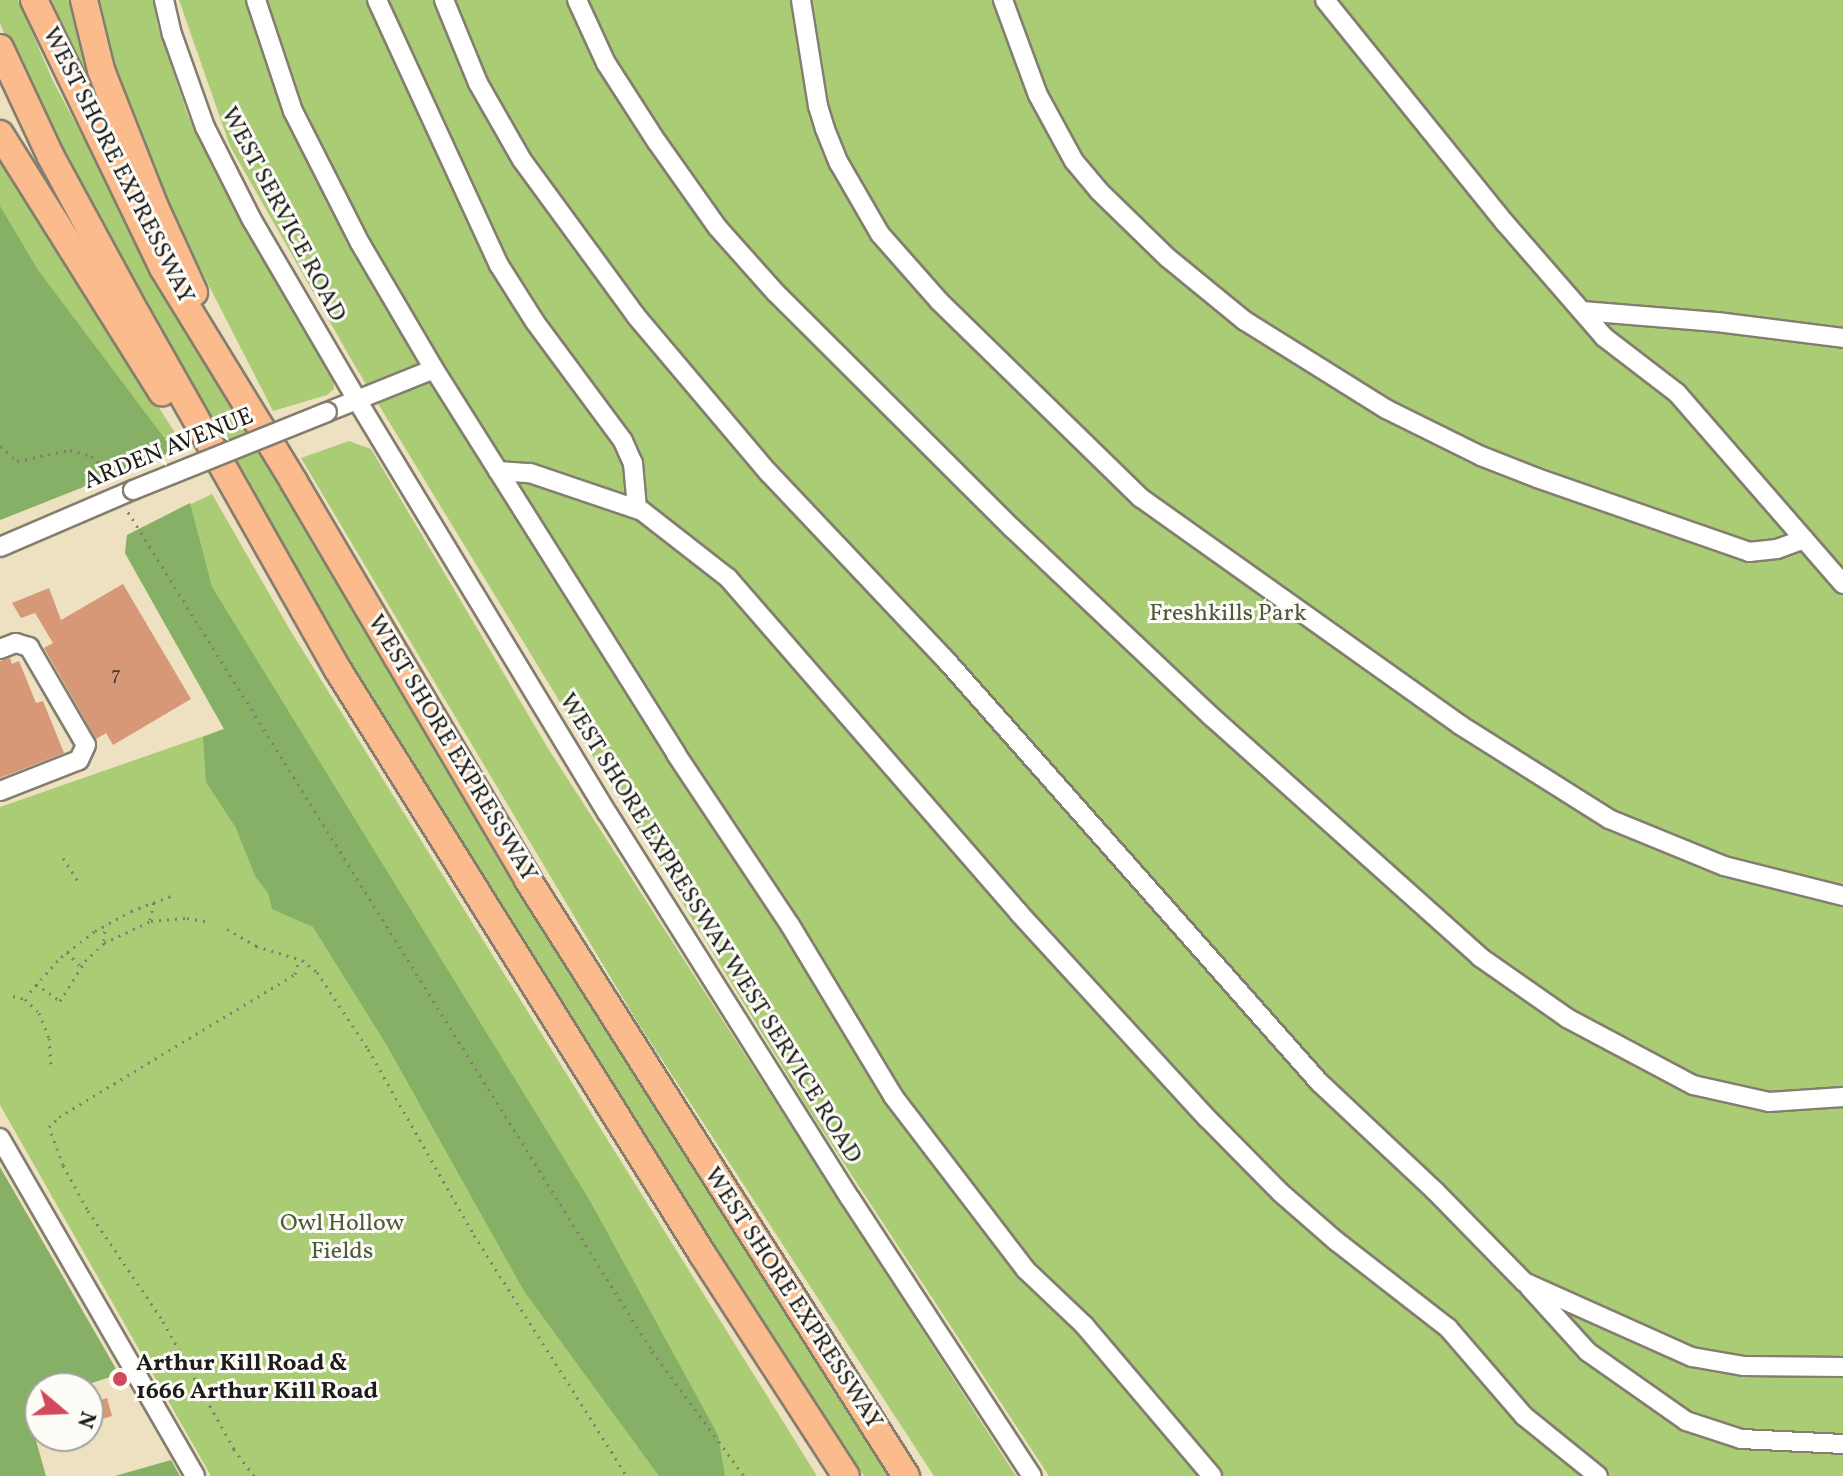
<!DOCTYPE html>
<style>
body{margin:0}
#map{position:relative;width:1843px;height:1476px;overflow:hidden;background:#ede1c1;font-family:Vollkorn,serif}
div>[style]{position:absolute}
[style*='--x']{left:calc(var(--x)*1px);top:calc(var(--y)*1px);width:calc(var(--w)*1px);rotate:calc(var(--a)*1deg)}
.green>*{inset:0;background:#a9cc75}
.forest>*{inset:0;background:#86b066}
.building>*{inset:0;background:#d69876}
.path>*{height:3px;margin-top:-1.5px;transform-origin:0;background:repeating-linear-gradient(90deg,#847e6e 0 2px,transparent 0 8px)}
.roads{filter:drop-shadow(2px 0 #847e6e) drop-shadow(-2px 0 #847e6e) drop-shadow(0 2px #847e6e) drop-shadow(0 -2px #847e6e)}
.minor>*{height:18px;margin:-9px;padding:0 9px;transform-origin:9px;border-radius:9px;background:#fff}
.highway>*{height:26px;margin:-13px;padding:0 13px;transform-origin:13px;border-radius:13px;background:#fbbb8c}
.bridges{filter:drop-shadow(2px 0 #847e6e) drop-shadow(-2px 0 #847e6e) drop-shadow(0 2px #847e6e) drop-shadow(0 -2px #847e6e)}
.minor-bridge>*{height:18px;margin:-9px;padding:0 9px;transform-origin:9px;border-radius:9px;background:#fff}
.dots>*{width:22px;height:22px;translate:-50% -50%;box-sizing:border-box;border:4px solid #fdfcf7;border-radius:50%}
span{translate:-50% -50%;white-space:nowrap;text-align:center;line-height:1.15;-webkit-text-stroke:6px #fdfcf7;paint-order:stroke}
.number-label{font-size:20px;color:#4a3b32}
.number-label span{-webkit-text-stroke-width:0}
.street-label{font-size:24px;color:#1c1c1c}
.park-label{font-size:24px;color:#4d5a3b}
.poi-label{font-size:24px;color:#1c1c1c;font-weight:700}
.left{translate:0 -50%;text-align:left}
.north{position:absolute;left:24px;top:1372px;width:80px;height:80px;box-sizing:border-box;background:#fdfcf7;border:2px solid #a3a29f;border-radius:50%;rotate:109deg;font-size:22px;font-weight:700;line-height:32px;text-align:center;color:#1c1c1c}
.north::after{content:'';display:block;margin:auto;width:28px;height:36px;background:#d1495b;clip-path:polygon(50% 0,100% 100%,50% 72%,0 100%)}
</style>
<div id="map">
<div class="green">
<i style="clip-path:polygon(0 0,18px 0,53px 81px,123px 212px,897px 1476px,864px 1476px,654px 1153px,342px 653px,175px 361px,27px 88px,0 23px)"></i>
<i style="clip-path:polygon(52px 0,79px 0,94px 72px,87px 75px,75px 55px)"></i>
<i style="clip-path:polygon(95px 0,153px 0,158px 27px,188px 116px,236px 210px,333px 375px,334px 389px,327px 395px,273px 411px,178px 225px,106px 42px)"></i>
<i style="clip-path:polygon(179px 0,1843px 0,1843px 1476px,1049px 1476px,807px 1107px,355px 366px,230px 146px)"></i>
<i style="clip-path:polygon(0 154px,105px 330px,126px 356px,184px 447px,0 520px)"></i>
<i style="clip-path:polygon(349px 441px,371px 449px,549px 750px,1016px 1476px,934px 1476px,636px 1020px,301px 458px)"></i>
<i style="clip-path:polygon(212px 494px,290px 630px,817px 1476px,211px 1476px,0 1105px,0 807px,224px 729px,125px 553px,127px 535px)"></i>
</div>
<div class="forest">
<i style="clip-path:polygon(0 206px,38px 270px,174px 451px,0 520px)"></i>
<i style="clip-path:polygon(190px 503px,212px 587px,590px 1201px,718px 1435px,725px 1476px,659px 1476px,524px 1291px,386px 1044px,313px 927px,272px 909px,268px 893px,255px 876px,236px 828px,206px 782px,203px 737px,224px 729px,125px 553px,127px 535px)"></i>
<i style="clip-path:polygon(0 1167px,119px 1374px,77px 1388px,40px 1388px,40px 1400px,26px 1405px,46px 1476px,0 1476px)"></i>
<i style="clip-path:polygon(171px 1460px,180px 1476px,115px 1476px)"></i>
</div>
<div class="building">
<i style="clip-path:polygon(123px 584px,191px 699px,113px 745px,106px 733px,96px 739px,44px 648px,53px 643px,35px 613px,21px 618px,12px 603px,49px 588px,61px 620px)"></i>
<i style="clip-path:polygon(10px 658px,12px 664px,19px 661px,36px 703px,43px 701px,64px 753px,0 778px,0 661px)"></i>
<i style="clip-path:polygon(107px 1398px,112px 1416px,88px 1423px,88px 1404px)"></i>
<i style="clip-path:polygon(48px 1436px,65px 1436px,69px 1446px,53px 1451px)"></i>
</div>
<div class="path">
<i style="--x:0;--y:446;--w:23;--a:41"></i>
<i style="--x:17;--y:461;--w:54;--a:-11.7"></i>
<i style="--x:70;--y:450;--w:22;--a:16"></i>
<i style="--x:91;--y:456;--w:28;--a:39"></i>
<i style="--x:113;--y:474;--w:6;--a:81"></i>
<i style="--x:128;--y:512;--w:989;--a:58.01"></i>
<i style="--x:652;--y:1351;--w:155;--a:53.6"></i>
<i style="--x:63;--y:858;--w:30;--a:57"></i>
<i style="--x:150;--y:920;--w:19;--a:-78"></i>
<i style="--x:227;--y:929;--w:34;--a:30"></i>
<i style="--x:256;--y:946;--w:48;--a:16.9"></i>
<i style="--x:302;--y:960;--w:19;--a:39"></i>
<i style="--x:317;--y:972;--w:92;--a:56.5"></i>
<i style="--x:368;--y:1049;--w:214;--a:60.3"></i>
<i style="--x:474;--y:1235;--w:285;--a:57.6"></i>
<i style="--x:104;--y:941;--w:16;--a:-86"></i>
<i style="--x:67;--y:952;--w:21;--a:47"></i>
<i style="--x:36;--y:984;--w:29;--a:35"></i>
<i style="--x:60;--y:1001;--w:47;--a:-58"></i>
<i style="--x:85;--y:961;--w:26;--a:-43"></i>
<i style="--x:104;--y:943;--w:52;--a:-25.1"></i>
<i style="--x:151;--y:921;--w:36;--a:-5"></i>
<i style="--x:187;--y:918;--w:23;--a:10"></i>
<i style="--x:30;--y:992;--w:47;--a:-48.5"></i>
<i style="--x:61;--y:957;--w:43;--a:-37.4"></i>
<i style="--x:95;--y:931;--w:41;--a:-29.1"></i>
<i style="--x:131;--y:911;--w:48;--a:-20.7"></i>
<i style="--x:13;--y:996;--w:12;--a:14"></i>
<i style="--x:25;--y:999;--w:20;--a:45"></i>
<i style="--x:39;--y:1013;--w:27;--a:68"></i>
<i style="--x:49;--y:1038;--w:28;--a:86"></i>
<i style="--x:254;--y:1476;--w:34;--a:-127"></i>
<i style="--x:234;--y:1449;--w:150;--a:-119.1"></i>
<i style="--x:161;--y:1318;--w:132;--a:-124.2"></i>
<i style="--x:87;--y:1209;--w:50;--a:-118.6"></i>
<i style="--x:63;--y:1165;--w:40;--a:-110.2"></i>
<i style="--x:49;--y:1127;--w:14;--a:-45"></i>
<i style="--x:59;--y:1117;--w:276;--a:-31.2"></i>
<i style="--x:295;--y:974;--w:16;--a:-75"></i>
</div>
<div class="roads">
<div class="minor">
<i style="--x:164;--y:0;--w:35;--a:77"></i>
<i style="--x:172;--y:34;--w:99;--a:70.5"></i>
<i style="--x:205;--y:127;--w:104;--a:63.2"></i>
<i style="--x:252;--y:220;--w:208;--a:59.7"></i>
<i style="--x:357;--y:400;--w:484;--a:58.8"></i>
<i style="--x:608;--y:814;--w:454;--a:57.8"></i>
<i style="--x:850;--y:1198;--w:332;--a:56.8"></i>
<i style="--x:256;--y:0;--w:117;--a:71.6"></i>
<i style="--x:293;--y:111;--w:148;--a:63.1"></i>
<i style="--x:360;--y:243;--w:146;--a:59.6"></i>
<i style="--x:434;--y:369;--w:455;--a:57.8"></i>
<i style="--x:676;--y:754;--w:206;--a:56.3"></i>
<i style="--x:790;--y:925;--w:200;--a:58.9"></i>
<i style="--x:893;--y:1096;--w:219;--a:52.6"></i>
<i style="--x:1026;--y:1270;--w:80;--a:43.5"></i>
<i style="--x:1084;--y:1325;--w:198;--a:49.7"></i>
<i style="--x:377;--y:0;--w:292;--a:65.3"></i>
<i style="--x:499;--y:265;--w:67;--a:57.7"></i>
<i style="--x:535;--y:322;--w:148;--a:53.5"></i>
<i style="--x:623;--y:441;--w:24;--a:66"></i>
<i style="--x:633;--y:463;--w:46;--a:85"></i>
<i style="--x:444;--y:0;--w:90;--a:67.7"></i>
<i style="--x:478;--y:83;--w:89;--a:60.3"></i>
<i style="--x:522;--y:160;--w:193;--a:53.8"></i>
<i style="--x:636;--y:316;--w:204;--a:49.8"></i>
<i style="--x:768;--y:472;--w:257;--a:46.6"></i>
<i style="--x:945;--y:659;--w:565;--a:48.52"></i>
<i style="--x:1319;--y:1082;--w:159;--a:43.2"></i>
<i style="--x:1435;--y:1191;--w:127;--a:45.6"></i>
<i style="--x:1524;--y:1282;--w:184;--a:24.1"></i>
<i style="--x:1692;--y:1357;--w:53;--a:9.8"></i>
<i style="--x:1744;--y:1366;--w:99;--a:0.6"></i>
<i style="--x:577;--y:0;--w:69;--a:65.3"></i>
<i style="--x:606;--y:63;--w:94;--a:57.2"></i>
<i style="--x:657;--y:142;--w:105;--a:54.7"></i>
<i style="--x:718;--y:228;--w:87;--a:48.3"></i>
<i style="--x:776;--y:293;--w:333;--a:44.9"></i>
<i style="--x:1012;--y:528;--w:275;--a:43.4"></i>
<i style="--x:1212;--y:717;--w:360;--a:41.8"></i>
<i style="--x:1480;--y:957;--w:106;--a:35"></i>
<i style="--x:1567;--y:1018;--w:143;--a:28"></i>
<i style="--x:1693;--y:1085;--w:78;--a:12.6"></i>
<i style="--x:1769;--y:1102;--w:74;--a:-3.9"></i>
<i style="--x:801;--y:0;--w:107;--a:80.9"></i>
<i style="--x:818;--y:106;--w:24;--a:73"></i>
<i style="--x:825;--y:129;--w:37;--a:68"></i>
<i style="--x:839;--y:163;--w:82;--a:60"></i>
<i style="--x:880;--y:234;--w:89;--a:48.6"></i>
<i style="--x:939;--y:301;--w:282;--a:44.3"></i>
<i style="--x:1141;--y:498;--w:392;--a:35.4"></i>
<i style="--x:1460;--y:725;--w:176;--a:32.2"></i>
<i style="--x:1609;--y:819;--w:124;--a:22.2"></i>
<i style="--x:1724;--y:866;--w:123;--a:14.1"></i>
<i style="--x:1003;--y:0;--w:101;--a:69.8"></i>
<i style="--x:1038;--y:95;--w:75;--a:61.4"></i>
<i style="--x:1074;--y:161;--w:39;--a:50"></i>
<i style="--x:1099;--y:191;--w:96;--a:44.2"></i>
<i style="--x:1168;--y:258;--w:99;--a:39.3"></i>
<i style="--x:1245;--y:321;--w:166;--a:32"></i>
<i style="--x:1386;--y:409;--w:106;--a:26.3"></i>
<i style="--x:1481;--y:456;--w:60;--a:21.4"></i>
<i style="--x:1537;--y:478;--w:225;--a:19.2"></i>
<i style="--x:1749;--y:552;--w:28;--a:-6"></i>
<i style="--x:1777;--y:549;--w:29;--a:-20"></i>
<i style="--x:1325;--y:0;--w:287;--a:51.1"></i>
<i style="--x:1505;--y:223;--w:151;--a:49"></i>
<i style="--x:1604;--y:337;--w:92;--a:37.5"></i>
<i style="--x:1677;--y:393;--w:253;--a:49"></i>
<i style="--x:1582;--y:311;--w:135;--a:4.7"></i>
<i style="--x:1717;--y:322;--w:127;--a:7.2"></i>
<i style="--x:327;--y:412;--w:115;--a:-21.9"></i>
<i style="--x:498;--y:471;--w:32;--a:4"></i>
<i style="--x:530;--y:473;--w:118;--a:18.7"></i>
<i style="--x:642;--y:511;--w:109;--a:37.9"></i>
<i style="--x:728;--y:578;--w:444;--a:49"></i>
<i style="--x:1019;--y:913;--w:278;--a:47.5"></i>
<i style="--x:1207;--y:1118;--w:105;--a:45.4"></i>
<i style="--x:1281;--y:1193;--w:73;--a:41.1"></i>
<i style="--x:1336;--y:1241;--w:142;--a:37.8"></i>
<i style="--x:1448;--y:1328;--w:116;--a:49.2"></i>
<i style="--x:1524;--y:1416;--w:95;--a:39"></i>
<i style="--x:0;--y:547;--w:145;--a:-23.2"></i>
<i style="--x:0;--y:649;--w:17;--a:-21"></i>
<i style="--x:16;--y:643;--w:14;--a:17"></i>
<i style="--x:29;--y:647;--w:113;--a:59.8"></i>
<i style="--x:86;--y:745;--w:17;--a:115"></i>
<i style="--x:79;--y:760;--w:85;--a:158.6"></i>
<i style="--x:0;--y:1138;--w:390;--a:60"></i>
<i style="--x:1529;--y:1287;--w:88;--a:47.8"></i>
<i style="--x:1588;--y:1352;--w:120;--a:35.1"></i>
<i style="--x:1686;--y:1421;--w:58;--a:18.1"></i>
<i style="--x:1741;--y:1439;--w:102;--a:2.8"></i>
</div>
<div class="highway">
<i style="--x:34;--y:0;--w:297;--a:64.3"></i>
<i style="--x:163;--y:268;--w:251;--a:58.5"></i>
<i style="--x:294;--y:482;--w:462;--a:59.5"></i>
<i style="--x:528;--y:880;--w:706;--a:57.62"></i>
<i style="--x:84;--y:0;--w:72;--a:76.3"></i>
<i style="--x:101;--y:70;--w:147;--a:68.5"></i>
<i style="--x:155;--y:207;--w:94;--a:65.4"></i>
<i style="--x:0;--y:48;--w:120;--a:64.9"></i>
<i style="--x:51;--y:157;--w:162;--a:61.5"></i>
<i style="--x:128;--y:299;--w:426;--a:60.5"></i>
<i style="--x:338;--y:670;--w:690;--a:58.04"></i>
<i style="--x:703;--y:1255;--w:263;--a:57.1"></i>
<i style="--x:0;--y:134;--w:305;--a:57.9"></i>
</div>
</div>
<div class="bridges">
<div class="minor-bridge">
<i style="--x:133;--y:490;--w:209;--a:-21.9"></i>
</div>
</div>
<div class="dots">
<i style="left:120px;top:1379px;background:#d1495b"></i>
</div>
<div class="number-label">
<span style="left:116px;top:675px">7</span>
</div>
<div class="street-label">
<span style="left:117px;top:166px;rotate:63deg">WEST SHORE EXPRESSWAY</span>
<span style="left:282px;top:215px;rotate:62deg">WEST SERVICE ROAD</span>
<span style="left:169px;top:450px;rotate:-22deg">ARDEN AVENUE</span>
<span style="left:451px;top:749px;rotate:59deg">WEST SHORE EXPRESSWAY</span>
<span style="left:709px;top:929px;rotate:58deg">WEST SHORE EXPRESSWAY WEST SERVICE ROAD</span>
<span style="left:792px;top:1299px;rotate:57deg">WEST SHORE EXPRESSWAY</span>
</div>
<div class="park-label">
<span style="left:1228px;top:615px">Freshkills Park</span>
<span style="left:342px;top:1239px">Owl Hollow<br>Fields</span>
</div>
<div class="poi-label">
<span class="left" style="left:136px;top:1379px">Arthur Kill Road &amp;<br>1666 Arthur Kill Road</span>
</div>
<div class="north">N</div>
</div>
